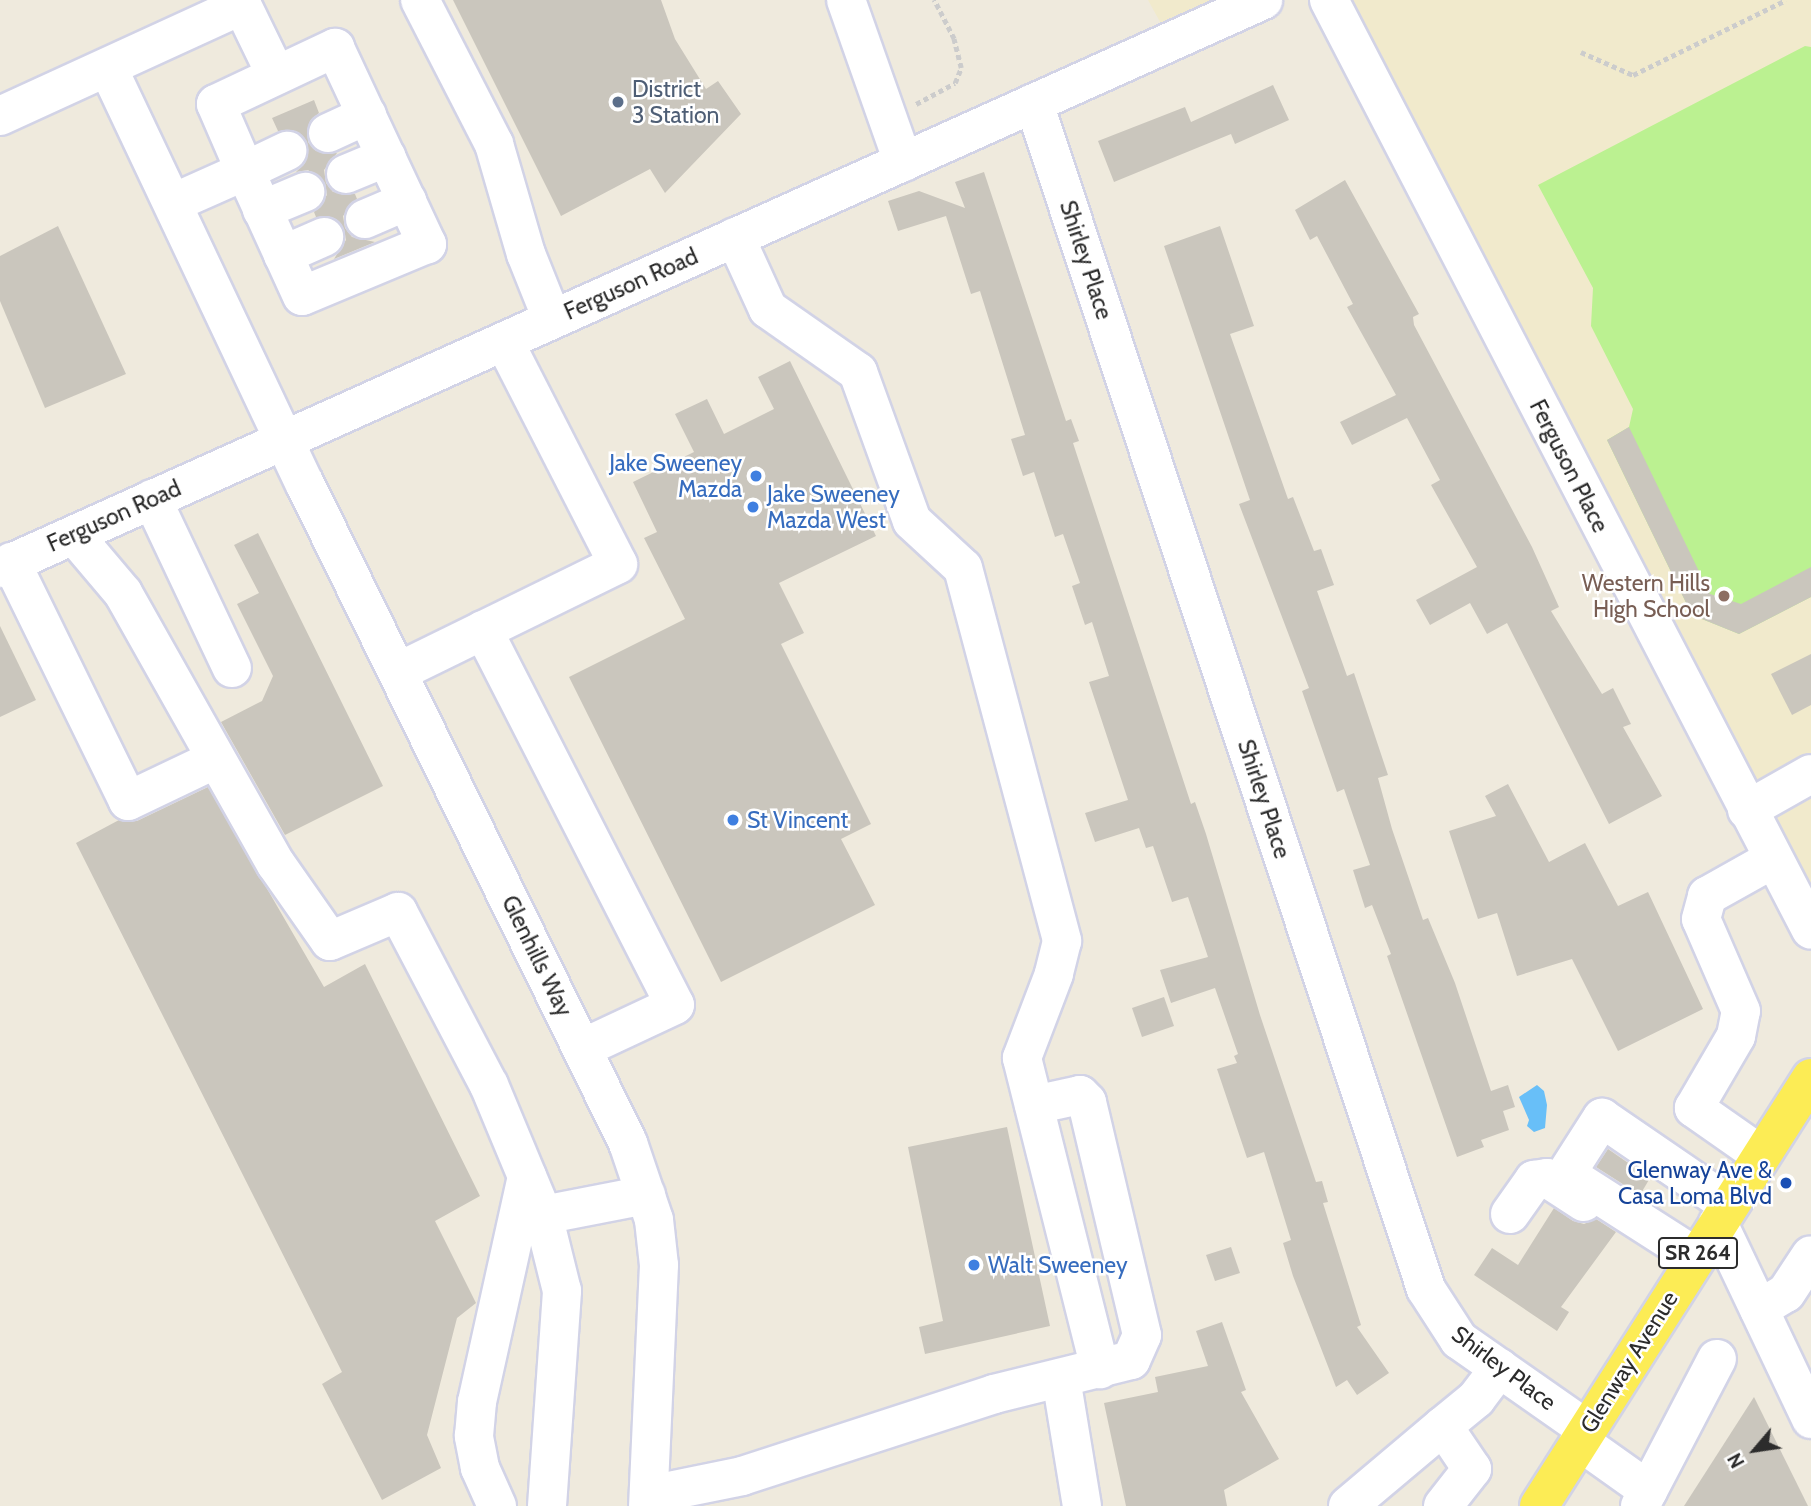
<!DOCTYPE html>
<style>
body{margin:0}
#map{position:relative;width:1811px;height:1506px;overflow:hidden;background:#efeadd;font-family:Cabin,sans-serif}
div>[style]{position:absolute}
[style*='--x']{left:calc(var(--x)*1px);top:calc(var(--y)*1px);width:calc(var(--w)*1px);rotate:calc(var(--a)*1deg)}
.education>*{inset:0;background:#f1eacc}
.pitch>*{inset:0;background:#bbf191}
.water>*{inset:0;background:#68bff8}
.building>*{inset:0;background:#cac6bd}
.path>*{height:4.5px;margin-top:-2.25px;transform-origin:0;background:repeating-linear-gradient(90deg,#ccc 0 5px,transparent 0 8.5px)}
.roads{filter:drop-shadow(2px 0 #d2d3e6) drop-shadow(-2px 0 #d2d3e6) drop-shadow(0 2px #d2d3e6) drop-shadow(0 -2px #d2d3e6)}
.minor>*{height:38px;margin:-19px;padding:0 19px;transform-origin:19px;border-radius:19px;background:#fff}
.major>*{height:38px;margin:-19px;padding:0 19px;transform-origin:19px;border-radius:19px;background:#fcec55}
.dots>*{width:19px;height:19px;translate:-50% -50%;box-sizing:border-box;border:4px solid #fff;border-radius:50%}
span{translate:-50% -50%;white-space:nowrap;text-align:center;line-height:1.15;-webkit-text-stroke:5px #fff;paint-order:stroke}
.shield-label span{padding:2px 5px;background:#fff;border:2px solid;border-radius:5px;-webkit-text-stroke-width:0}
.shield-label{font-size:21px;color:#2c2c2c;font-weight:700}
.service-label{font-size:23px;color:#4e5e75}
.left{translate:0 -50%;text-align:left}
.street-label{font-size:23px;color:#2c2c2c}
.shop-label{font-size:23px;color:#366cbe}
.right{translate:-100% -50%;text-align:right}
.education-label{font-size:23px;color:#785e54}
.transit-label{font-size:23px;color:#164399}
.north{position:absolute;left:1720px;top:1415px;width:70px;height:70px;-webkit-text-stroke:5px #fff;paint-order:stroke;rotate:241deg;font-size:19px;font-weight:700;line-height:28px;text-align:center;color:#2c2c2c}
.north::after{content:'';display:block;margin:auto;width:24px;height:32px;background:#2c2c2c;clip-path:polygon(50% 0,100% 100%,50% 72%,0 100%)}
</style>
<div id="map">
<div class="education">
<i style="clip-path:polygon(1148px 0,1263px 0,1170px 40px)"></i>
<i style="clip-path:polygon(1329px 0,1811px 0,1811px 930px)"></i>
</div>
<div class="pitch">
<i style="clip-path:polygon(1805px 46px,1811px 47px,1811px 597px,1739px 634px,1692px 615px,1607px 440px,1629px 427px,1633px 409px,1591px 326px,1593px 288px,1538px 185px)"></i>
</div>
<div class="water">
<i style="clip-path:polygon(1537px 1085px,1544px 1091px,1547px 1105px,1545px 1128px,1534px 1132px,1527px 1126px,1529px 1120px,1519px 1097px)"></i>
</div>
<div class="building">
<i style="clip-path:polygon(453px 0,661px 0,675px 39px,706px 89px,718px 81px,741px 114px,665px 193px,650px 169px,561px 216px)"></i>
<i style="clip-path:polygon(1273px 85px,1289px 120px,1235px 144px,1231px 134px,1114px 182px,1098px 141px,1185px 107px,1191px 122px)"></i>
<i style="clip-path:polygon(314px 100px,319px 113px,310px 121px,308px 142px,316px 151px,337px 153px,324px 170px,326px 183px,333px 192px,355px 194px,357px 199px,343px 216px,345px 228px,352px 237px,375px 242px,334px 259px,346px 240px,344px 229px,336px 219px,316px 217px,314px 212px,327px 195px,325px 183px,308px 170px,296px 172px,305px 163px,307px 142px,299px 133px,278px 131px,272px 118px)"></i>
<i style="clip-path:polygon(984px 172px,1066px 421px,1071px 419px,1079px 441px,1073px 443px,1191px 804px,1195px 802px,1206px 834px,1260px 1015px,1316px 1182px,1322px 1181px,1328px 1202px,1323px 1203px,1361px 1325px,1357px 1327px,1389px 1373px,1357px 1395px,1347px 1380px,1336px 1387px,1293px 1276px,1283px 1243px,1291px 1240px,1264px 1152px,1247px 1158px,1217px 1069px,1237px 1063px,1234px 1056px,1238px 1054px,1215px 988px,1171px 1003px,1160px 970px,1208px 957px,1188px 897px,1172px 902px,1153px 846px,1146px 848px,1139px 828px,1095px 842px,1085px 813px,1128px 800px,1089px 682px,1109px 676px,1092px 622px,1085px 625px,1072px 586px,1080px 583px,1063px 534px,1055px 537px,1034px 472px,1023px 476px,1011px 439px,1025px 435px,980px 291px,971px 294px,946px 216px,898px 231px,888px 201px,919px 191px,965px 208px,955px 182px)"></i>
<i style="clip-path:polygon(1345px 180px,1419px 314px,1413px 317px,1414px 325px,1532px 547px,1559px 607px,1551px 611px,1602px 694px,1613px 688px,1631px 724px,1623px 727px,1662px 796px,1609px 824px,1507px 623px,1487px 634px,1470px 603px,1430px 625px,1416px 600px,1477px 567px,1431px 485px,1440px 480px,1407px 418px,1352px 445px,1340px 422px,1396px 395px,1347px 307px,1353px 304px,1317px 236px,1310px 240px,1295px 210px)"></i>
<i style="clip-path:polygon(58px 226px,126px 374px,45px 408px,0 301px,0 256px)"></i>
<i style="clip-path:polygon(1220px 226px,1254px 326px,1230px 334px,1288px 499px,1293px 497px,1314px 551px,1321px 549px,1334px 585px,1317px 591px,1347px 676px,1354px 673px,1388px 775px,1378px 778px,1392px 829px,1423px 920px,1428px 918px,1455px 983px,1491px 1091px,1508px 1085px,1515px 1107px,1503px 1111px,1509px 1130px,1481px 1140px,1484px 1147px,1457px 1157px,1387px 956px,1391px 954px,1372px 905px,1365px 908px,1353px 870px,1370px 865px,1344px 789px,1337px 792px,1302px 691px,1309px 688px,1239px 504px,1250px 500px,1164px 246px)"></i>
<i style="clip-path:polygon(790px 361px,876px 536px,779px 583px,804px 633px,781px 644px,871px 824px,841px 839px,875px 905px,721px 982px,569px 677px,685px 619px,644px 538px,657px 532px,633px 482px,694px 452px,675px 414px,707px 399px,724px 434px,774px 409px,758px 377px)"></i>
<i style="clip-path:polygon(1629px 427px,1710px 594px,1741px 604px,1811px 567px,1811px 597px,1739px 634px,1692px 615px,1607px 440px)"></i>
<i style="clip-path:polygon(258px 533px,383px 786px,285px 835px,221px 722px,262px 701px,273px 676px,237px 604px,259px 593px,234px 545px)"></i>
<i style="clip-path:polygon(0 626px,36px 700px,0 717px)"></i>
<i style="clip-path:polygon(1811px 654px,1811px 705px,1792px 715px,1771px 674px)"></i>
<i style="clip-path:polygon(1508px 784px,1549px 862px,1585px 843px,1618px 906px,1648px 892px,1703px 1009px,1618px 1051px,1572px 959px,1517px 976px,1497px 913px,1478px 919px,1449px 831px,1496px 816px,1485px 796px)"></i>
<i style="clip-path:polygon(208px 787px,324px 987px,365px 964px,480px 1196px,435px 1221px,476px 1303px,457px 1318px,427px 1435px,441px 1468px,382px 1500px,322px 1384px,342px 1372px,76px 843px,119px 820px,137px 821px)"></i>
<i style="clip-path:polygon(1164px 997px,1174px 1026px,1142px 1037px,1132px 1008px)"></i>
<i style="clip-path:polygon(1007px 1127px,1050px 1326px,925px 1354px,919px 1327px,943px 1321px,908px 1147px)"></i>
<i style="clip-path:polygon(1608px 1149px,1650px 1178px,1640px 1195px,1596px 1167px)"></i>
<i style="clip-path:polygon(1554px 1208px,1573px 1221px,1584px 1224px,1596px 1219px,1616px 1232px,1561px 1307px,1569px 1312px,1557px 1331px,1474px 1275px,1492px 1248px,1518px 1265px)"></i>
<i style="clip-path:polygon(1231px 1247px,1240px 1273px,1215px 1281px,1206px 1255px)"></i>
<i style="clip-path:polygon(1222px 1322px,1246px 1390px,1241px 1392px,1279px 1459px,1224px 1490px,1227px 1506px,1126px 1506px,1104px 1403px,1158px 1392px,1155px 1377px,1208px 1366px,1196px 1331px)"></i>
<i style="clip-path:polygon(1754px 1397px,1808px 1506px,1684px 1506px)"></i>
</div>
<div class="path">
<i style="--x:1581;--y:52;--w:57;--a:23.9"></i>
<i style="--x:1633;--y:75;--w:170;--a:-26.1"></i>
<i style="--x:916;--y:104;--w:44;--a:-28.3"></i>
<i style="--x:955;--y:83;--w:16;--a:-68"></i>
<i style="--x:961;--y:68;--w:30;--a:-104"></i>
<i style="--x:954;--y:39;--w:44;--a:-117.1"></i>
</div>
<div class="roads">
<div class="minor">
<i style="--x:420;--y:0;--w:162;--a:62.8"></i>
<i style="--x:494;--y:144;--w:115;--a:73.8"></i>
<i style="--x:526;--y:254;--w:70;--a:68.2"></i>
<i style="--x:846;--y:0;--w:172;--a:70.6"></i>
<i style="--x:1329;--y:0;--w:1047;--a:62.6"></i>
<i style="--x:242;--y:5;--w:78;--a:64.1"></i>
<i style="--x:108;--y:68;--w:460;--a:64.7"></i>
<i style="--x:305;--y:484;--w:734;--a:63.89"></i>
<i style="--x:628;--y:1143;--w:81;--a:71.3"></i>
<i style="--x:654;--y:1220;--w:45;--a:83.7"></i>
<i style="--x:659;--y:1265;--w:241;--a:92.6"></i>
<i style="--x:1034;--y:103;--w:1249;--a:71.71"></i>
<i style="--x:1426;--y:1289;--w:61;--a:57.1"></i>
<i style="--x:1459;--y:1340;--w:155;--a:35"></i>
<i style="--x:0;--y:116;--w:266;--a:-24.6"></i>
<i style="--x:242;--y:5;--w:5;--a:-112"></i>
<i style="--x:328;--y:133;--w:43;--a:-24.8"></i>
<i style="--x:346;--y:174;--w:44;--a:-22.5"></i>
<i style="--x:173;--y:203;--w:79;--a:-24"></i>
<i style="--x:245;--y:171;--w:73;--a:-113.4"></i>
<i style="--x:216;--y:104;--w:132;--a:-25.2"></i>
<i style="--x:335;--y:48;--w:217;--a:64.9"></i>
<i style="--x:427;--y:244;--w:135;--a:157.4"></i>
<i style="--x:302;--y:296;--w:137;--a:-114.5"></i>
<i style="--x:245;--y:171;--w:47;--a:-25.5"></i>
<i style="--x:262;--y:210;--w:47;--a:-22.7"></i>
<i style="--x:365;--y:219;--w:46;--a:-23.2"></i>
<i style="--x:735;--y:237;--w:79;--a:65.4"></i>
<i style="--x:768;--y:309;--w:110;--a:35"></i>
<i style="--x:858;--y:372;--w:158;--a:70.1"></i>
<i style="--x:912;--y:521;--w:69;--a:42.7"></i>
<i style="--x:963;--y:568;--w:386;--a:75.1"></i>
<i style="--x:1062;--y:941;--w:34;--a:104"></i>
<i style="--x:1054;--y:974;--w:90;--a:110.9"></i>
<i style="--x:1022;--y:1058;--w:321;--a:75.9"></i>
<i style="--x:283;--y:255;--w:45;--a:-23.7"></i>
<i style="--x:152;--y:499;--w:187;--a:64.7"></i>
<i style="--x:74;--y:535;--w:76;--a:49.8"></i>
<i style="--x:123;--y:593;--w:311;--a:60.6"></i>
<i style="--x:276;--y:864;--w:94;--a:55"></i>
<i style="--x:330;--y:941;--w:74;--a:-23.1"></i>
<i style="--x:398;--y:912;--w:195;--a:62.3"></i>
<i style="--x:489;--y:1085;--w:141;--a:67.4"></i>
<i style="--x:11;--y:562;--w:266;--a:63.9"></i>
<i style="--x:128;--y:801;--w:95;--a:-25.5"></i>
<i style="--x:0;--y:568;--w:1385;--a:-24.21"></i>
<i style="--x:483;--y:630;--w:421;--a:62.9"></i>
<i style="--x:675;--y:1005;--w:102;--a:154.9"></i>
<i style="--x:398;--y:672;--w:245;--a:-26.1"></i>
<i style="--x:618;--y:564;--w:250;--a:-117.1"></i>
<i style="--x:1747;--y:810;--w:73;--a:-29.4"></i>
<i style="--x:1761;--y:1155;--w:82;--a:-145"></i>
<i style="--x:1694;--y:1108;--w:83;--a:-59.7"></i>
<i style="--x:1736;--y:1036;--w:25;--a:-79"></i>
<i style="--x:1741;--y:1011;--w:100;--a:-113.5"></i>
<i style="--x:1701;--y:919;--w:24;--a:-75"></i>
<i style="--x:1707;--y:896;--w:76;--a:-29.3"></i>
<i style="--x:1510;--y:1214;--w:42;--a:-54.8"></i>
<i style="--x:1534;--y:1180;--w:13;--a:-9"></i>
<i style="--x:1547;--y:1178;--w:44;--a:33"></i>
<i style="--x:1718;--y:1223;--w:217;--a:64.6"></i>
<i style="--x:1696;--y:1257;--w:154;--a:-147.4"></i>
<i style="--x:1566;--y:1174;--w:67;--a:-57.3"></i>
<i style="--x:1602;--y:1118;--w:154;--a:34.4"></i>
<i style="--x:1759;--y:1309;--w:31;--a:-31"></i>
<i style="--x:1786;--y:1293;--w:45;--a:-56.7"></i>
<i style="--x:1061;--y:1378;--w:130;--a:80.7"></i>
<i style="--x:1443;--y:1426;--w:43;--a:-39.3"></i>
<i style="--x:1476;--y:1399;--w:39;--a:-53"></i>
<i style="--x:1579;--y:1441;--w:85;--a:35.4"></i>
<i style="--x:649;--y:1495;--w:95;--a:-11.5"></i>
<i style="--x:742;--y:1476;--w:265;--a:-18"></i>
<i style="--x:994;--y:1394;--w:141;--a:-13.9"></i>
<i style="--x:1131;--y:1360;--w:27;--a:-66"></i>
<i style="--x:1142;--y:1335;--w:239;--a:-103.3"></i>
<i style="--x:1087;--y:1102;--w:10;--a:-135"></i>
<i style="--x:1080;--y:1095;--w:47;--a:167.7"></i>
<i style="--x:497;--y:1506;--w:42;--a:-114.1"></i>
<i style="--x:480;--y:1468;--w:33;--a:-101"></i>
<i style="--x:474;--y:1436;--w:34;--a:-85"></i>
<i style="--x:477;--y:1402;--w:231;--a:-77.5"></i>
<i style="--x:547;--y:1506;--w:216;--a:-86"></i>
<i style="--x:562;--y:1291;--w:78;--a:-104"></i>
<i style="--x:543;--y:1215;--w:105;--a:-11"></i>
<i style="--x:1348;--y:1506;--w:124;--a:-40.1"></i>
<i style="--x:1443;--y:1426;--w:52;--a:56"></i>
<i style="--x:1472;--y:1469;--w:47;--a:128.1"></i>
<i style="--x:1640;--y:1506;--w:166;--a:-62.4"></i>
</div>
<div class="major">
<i style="--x:1539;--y:1506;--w:507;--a:-57.56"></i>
</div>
</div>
<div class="dots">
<i style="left:618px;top:102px;background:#5c6f8a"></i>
<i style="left:756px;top:476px;background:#3f7fe0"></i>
<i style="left:753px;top:507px;background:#3f7fe0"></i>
<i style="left:1724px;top:596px;background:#8d6e63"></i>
<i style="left:733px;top:820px;background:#3f7fe0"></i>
<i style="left:1786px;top:1183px;background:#1a4fb4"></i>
<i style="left:974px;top:1265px;background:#3f7fe0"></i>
</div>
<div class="shield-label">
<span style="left:1698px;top:1253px">SR 264</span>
</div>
<div class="service-label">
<span class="left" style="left:632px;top:102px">District<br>3 Station</span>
</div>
<div class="street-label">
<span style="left:1086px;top:260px;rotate:72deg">Shirley Place</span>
<span style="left:631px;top:284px;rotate:-24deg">Ferguson Road</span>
<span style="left:1569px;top:466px;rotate:63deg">Ferguson Place</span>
<span style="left:114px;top:516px;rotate:-24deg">Ferguson Road</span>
<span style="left:1264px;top:799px;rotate:72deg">Shirley Place</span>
<span style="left:537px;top:956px;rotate:64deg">Glenhills Way</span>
<span style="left:1629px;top:1362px;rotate:-58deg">Glenway Avenue</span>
<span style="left:1504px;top:1368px;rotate:37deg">Shirley Place</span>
</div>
<div class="shop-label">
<span class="right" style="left:742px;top:476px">Jake Sweeney<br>Mazda</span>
<span class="left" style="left:767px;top:507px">Jake Sweeney<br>Mazda West</span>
<span class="left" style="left:747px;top:820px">St Vincent</span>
<span class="left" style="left:988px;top:1265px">Walt Sweeney</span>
</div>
<div class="education-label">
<span class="right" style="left:1710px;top:596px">Western Hills<br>High School</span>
</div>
<div class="transit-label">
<span class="right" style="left:1772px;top:1183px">Glenway Ave &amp;<br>Casa Loma Blvd</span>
</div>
<div class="north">N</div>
</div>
